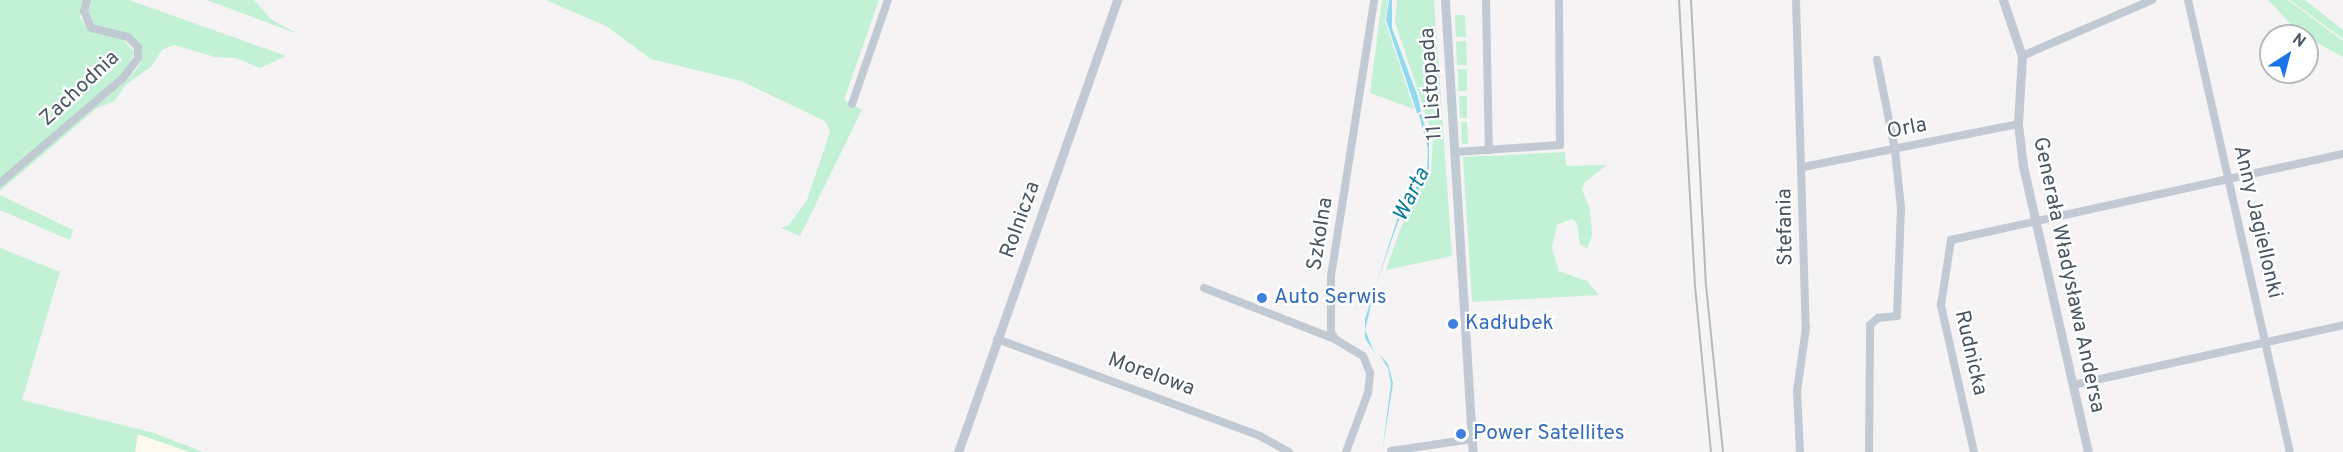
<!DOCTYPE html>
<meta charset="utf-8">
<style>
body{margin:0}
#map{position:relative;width:2343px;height:452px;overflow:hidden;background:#f5f3f3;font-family:Overpass,sans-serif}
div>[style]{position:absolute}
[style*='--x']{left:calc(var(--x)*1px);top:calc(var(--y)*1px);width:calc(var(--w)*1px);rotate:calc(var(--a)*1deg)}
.commercial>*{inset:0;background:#fdf9ef}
.green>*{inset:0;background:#c3f1d5}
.water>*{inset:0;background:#90daee}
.minor>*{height:8px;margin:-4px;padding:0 4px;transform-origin:4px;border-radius:4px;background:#c1cad2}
.tertiary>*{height:9px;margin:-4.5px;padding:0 4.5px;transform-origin:4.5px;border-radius:4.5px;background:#c1cad2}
.rail>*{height:2px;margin:-1px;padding:0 1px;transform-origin:1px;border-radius:1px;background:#b5b8bd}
.dots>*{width:16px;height:16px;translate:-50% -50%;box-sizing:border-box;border:3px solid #fff;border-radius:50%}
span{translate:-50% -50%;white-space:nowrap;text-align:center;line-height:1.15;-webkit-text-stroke:4.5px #fff;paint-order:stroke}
.street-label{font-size:21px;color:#4a5661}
.shop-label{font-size:21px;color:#366cbe}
.left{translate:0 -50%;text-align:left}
.water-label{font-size:22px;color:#0c7c9b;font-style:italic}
.north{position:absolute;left:2259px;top:24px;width:60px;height:60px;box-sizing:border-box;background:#fff;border:2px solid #b7bbc0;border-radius:50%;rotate:36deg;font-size:16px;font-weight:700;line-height:24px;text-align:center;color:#4a5661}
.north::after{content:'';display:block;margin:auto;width:21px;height:27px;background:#1a73e8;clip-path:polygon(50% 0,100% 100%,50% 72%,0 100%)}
</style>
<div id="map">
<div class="commercial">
<i style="clip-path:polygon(138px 434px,189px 452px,135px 452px)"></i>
</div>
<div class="green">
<i style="clip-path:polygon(0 0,83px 0,80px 17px,88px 30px,122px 39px,135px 52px,126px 70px,0 181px)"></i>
<i style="clip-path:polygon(91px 0,129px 0,286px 56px,260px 68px,236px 58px,215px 57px,174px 45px,162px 50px,151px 67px,125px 85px,115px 101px,97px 108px,0 191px,0 186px,130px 77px,141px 63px,142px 46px,130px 34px,93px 25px,87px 10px)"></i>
<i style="clip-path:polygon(207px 0,254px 0,272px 20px,298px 34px)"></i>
<i style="clip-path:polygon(546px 0,879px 0,844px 100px,862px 110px,800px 236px,781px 228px,789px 225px,807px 200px,830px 132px,825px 121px,741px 81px,651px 59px,606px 26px)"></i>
<i style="clip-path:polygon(1382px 0,1388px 0,1385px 21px,1414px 109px,1370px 93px)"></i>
<i style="clip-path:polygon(1397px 0,1434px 0,1452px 256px,1386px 270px,1401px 227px,1431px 172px,1433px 137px,1395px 22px)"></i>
<i style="clip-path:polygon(2268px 0,2288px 0,2343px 41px,2343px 57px,2298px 32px)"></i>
<i style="clip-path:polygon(2290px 0,2305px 0,2343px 30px,2343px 39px)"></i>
<i style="clip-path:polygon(1455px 15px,1465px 15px,1466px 37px,1456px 37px)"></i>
<i style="clip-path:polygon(1466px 41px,1467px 65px,1457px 65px,1456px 42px)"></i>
<i style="clip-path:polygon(1458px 69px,1467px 69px,1467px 91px,1458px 91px)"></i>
<i style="clip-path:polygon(1459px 96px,1467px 96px,1467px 118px,1460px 118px)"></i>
<i style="clip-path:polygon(1461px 122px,1467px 122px,1468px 144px,1462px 144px)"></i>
<i style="clip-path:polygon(1565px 152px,1566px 166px,1607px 165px,1585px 182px,1582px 190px,1590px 209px,1592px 235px,1587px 249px,1580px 244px,1577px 223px,1572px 219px,1557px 225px,1552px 248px,1559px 271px,1587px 281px,1599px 295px,1472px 302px,1463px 157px)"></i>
<i style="clip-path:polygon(0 195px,73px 230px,70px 240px,0 210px)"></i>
<i style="clip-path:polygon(0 248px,60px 272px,22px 400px,154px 433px,203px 452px,189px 452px,138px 434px,135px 452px,0 452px)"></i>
</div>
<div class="water">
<i style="clip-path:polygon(1389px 0,1392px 0,1392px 28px,1418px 97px,1421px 112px,1417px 113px,1386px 20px)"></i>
<i style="clip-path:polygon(1422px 114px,1429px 144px,1429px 168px,1422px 185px,1398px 222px,1375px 288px,1365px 330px,1374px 352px,1365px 338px,1365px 319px,1397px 220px,1427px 168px,1428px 149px,1419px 115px)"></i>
<i style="clip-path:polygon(1379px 354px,1388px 364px,1393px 383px,1382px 452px,1391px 384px,1388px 368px)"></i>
</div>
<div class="minor">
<i style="--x:1486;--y:0;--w:150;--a:88.9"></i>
<i style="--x:1796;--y:0;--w:328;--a:88.3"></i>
<i style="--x:1806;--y:328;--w:64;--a:98.1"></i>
<i style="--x:1797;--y:391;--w:61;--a:87.2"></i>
<i style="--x:2188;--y:0;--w:463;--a:77.3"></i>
<i style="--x:2022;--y:56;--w:142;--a:-23.3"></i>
<i style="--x:852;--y:104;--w:110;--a:-70.9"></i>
<i style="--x:1455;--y:152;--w:105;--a:-3.8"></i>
<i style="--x:1560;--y:145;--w:145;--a:-90.4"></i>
<i style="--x:1803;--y:167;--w:219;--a:-11.3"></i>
<i style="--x:0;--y:183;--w:162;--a:-40.5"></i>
<i style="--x:123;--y:78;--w:25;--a:-53"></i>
<i style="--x:138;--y:58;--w:11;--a:-90"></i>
<i style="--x:138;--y:47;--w:14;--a:-135"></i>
<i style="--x:128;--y:37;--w:38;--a:-166"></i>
<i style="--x:91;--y:28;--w:18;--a:-112"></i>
<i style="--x:84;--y:11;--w:11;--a:-75"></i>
<i style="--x:1204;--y:288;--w:141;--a:21.3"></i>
<i style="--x:997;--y:339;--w:280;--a:20.2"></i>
<i style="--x:1260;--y:436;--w:33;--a:29"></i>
<i style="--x:2073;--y:385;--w:277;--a:-12.5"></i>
<i style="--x:1391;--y:451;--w:82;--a:-8.4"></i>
<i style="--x:1346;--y:452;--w:63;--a:-69.6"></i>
<i style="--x:1368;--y:393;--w:20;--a:-84"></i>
<i style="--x:1370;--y:373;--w:18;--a:-112"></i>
<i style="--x:1363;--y:356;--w:33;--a:-149"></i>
<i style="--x:1335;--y:339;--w:8;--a:-120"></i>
<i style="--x:1331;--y:332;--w:56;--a:-90"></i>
<i style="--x:1331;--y:276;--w:279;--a:-81.1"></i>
<i style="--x:1869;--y:452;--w:127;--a:-89.5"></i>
<i style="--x:1870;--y:325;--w:11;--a:-41"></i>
<i style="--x:1878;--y:318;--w:19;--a:-6"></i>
<i style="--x:1897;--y:316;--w:108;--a:-87.9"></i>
<i style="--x:1901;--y:208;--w:58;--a:-95.9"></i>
<i style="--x:1895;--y:150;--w:92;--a:-101.3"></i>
<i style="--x:1974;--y:452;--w:151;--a:-102.7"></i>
<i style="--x:1941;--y:305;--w:66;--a:-81.3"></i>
<i style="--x:1951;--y:240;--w:401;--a:-12.4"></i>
</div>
<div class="tertiary">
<i style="--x:1445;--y:0;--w:453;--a:86.5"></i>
<i style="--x:2003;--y:0;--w:59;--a:71.3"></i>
<i style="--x:2022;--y:56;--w:68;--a:93.4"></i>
<i style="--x:2018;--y:124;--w:42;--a:83.2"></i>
<i style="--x:2023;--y:166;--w:293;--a:77.2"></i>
<i style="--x:958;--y:452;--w:479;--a:-70.6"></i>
</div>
<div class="rail">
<i style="--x:1679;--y:0;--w:286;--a:86.8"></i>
<i style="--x:1695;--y:286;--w:167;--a:84.5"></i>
<i style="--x:1691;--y:0;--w:285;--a:87"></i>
<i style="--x:1706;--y:285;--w:168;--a:84.2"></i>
</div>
<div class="dots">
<i style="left:1262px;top:298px;background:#3f7fe0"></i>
<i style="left:1453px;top:324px;background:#3f7fe0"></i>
<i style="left:1461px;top:434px;background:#3f7fe0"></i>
</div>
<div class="street-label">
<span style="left:1432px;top:84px;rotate:-94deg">11 Listopada</span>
<span style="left:80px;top:89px;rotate:-43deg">Zachodnia</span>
<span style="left:1907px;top:129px;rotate:-11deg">Orla</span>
<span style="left:1021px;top:220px;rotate:-70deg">Rolnicza</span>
<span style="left:2257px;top:222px;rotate:77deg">Anny Jagiellonki</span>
<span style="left:1786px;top:227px;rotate:-91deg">Stefania</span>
<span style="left:1321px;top:234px;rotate:-81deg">Szkolna</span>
<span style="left:2068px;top:275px;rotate:78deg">Generała Władysława Andersa</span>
<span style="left:1970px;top:353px;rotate:77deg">Rudnicka</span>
<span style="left:1151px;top:375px;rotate:20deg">Morelowa</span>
</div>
<div class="shop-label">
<span class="left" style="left:1274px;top:298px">Auto Serwis</span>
<span class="left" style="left:1465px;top:324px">Kadłubek</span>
<span class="left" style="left:1473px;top:434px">Power Satellites</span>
</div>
<div class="water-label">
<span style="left:1412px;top:195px;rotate:-64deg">Warta</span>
</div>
<div class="north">N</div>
</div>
